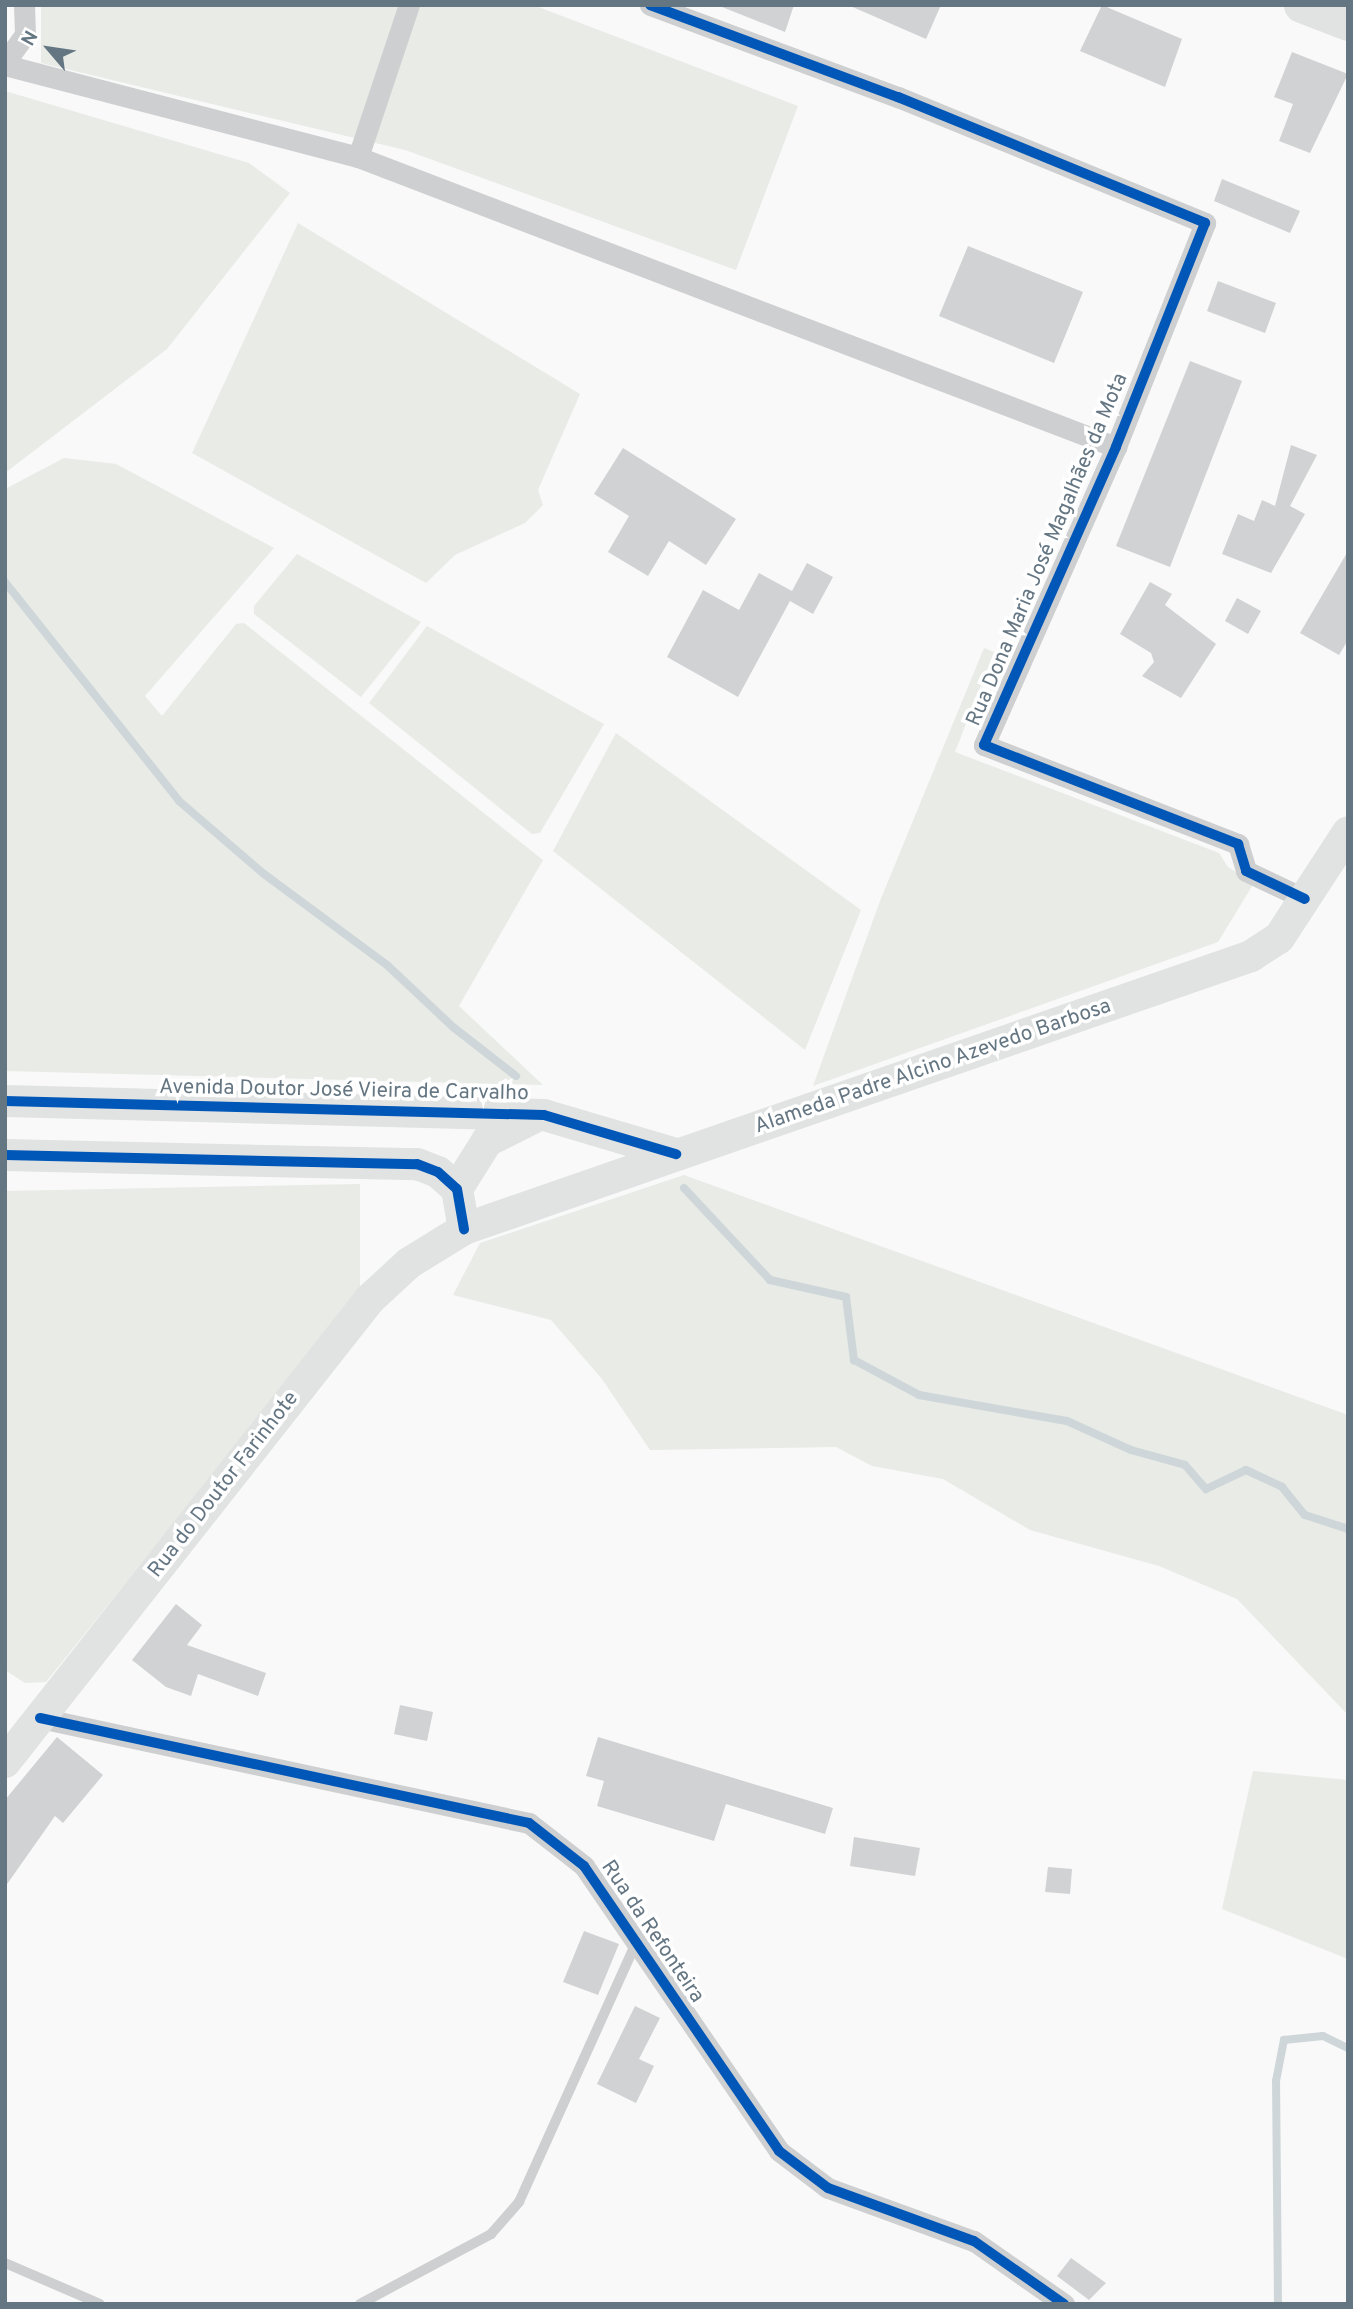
<!DOCTYPE html>
<meta charset="utf-8">
<style>
body{margin:0}
#map{position:relative;width:1353px;height:2309px;overflow:hidden;background:#f9f9f9;font-family:Overpass,sans-serif}
div>[style]{position:absolute}
[style*='--x']{left:calc(var(--x)*1px);top:calc(var(--y)*1px);width:calc(var(--w)*1px);rotate:calc(var(--a)*1deg)}
.green>*{inset:0;background:#e8ebe6}
.stream>*{height:8px;margin:-4px;padding:0 4px;transform-origin:4px;border-radius:4px;background:#ced6d9}
.building>*{inset:0;background:#d0d2d3}
.lane>*{height:10px;margin:-5px;padding:0 5px;transform-origin:5px;border-radius:5px;background:#cecfd0}
.street>*{height:21px;margin:-10.5px;padding:0 10.5px;transform-origin:10.5px;border-radius:10.5px;background:#cecfd0}
.secondary>*{height:32px;margin:-16px;padding:0 16px;transform-origin:16px;border-radius:16px;background:#e1e2e2}
.primary>*{height:35px;margin:-17.5px;padding:0 17.5px;transform-origin:17.5px;border-radius:17.5px;background:#e1e2e2}
.cycleway>*{height:10px;margin:-5px;padding:0 5px;transform-origin:5px;border-radius:5px;background:#0057b8}
span{translate:-50% -50%;white-space:nowrap;text-align:center;line-height:1.15;-webkit-text-stroke:7px #fff;paint-order:stroke}
.street-label{font-size:21px;color:#657683}
.frame{position:absolute;inset:0;border:7px solid #657683;pointer-events:none}
.north{position:absolute;left:14px;top:14px;width:70px;height:70px;-webkit-text-stroke:5px #fff;paint-order:stroke;rotate:299deg;font-size:19px;font-weight:700;line-height:28px;text-align:center;color:#657683}
.north::after{content:'';display:block;margin:auto;width:24px;height:32px;background:#657683;clip-path:polygon(50% 0,100% 100%,50% 72%,0 100%)}
</style>
<div id="map">
<div class="green">
<i style="clip-path:polygon(41px 5px,533px 5px,798px 106px,736px 270px,405px 150px,41px 63px)"></i>
<i style="clip-path:polygon(5px 91px,249px 163px,290px 193px,167px 349px,5px 473px)"></i>
<i style="clip-path:polygon(298px 223px,580px 394px,538px 490px,543px 505px,525px 523px,455px 555px,426px 583px,192px 453px)"></i>
<i style="clip-path:polygon(64px 458px,116px 464px,274px 548px,145px 696px,162px 716px,236px 624px,244px 623px,543px 860px,459px 1006px,543px 1085px,5px 1071px,5px 489px)"></i>
<i style="clip-path:polygon(297px 554px,421px 622px,361px 697px,254px 614px,254px 606px)"></i>
<i style="clip-path:polygon(427px 626px,604px 724px,540px 833px,532px 834px,369px 703px)"></i>
<i style="clip-path:polygon(984px 648px,994px 652px,955px 752px,1219px 853px,1228px 867px,1254px 883px,1218px 942px,813px 1086px,880px 901px)"></i>
<i style="clip-path:polygon(616px 733px,861px 910px,805px 1050px,553px 851px)"></i>
<i style="clip-path:polygon(684px 1175px,1348px 1415px,1348px 1715px,1237px 1599px,1159px 1566px,1030px 1530px,943px 1479px,872px 1466px,836px 1447px,650px 1450px,602px 1379px,551px 1320px,453px 1295px,480px 1243px)"></i>
<i style="clip-path:polygon(360px 1184px,360px 1292px,46px 1682px,25px 1683px,5px 1670px,5px 1191px)"></i>
<i style="clip-path:polygon(1253px 1771px,1348px 1780px,1348px 1959px,1222px 1909px)"></i>
</div>
<div class="stream">
<i style="--x:5;--y:582;--w:280;--a:51.5"></i>
<i style="--x:179;--y:801;--w:112;--a:40.7"></i>
<i style="--x:264;--y:874;--w:153;--a:36.5"></i>
<i style="--x:387;--y:965;--w:91;--a:43.2"></i>
<i style="--x:453;--y:1027;--w:80;--a:37.9"></i>
<i style="--x:684;--y:1188;--w:126;--a:46.9"></i>
<i style="--x:770;--y:1280;--w:78;--a:12.6"></i>
<i style="--x:846;--y:1297;--w:64;--a:82.8"></i>
<i style="--x:854;--y:1360;--w:74;--a:28.3"></i>
<i style="--x:919;--y:1395;--w:150;--a:10"></i>
<i style="--x:1067;--y:1421;--w:70;--a:24.4"></i>
<i style="--x:1131;--y:1450;--w:56;--a:15.5"></i>
<i style="--x:1185;--y:1465;--w:32;--a:49"></i>
<i style="--x:1206;--y:1489;--w:44;--a:-25.4"></i>
<i style="--x:1246;--y:1470;--w:40;--a:25"></i>
<i style="--x:1282;--y:1487;--w:36;--a:51"></i>
<i style="--x:1305;--y:1515;--w:45;--a:18"></i>
<i style="--x:1278;--y:2304;--w:223;--a:-90.5"></i>
<i style="--x:1276;--y:2081;--w:42;--a:-79"></i>
<i style="--x:1284;--y:2040;--w:39;--a:-6"></i>
<i style="--x:1323;--y:2036;--w:28;--a:26"></i>
</div>
<div class="building">
<i style="clip-path:polygon(717px 5px,794px 5px,785px 32px)"></i>
<i style="clip-path:polygon(848px 5px,941px 5px,926px 39px)"></i>
<i style="clip-path:polygon(1102px 5px,1182px 39px,1165px 87px,1080px 51px)"></i>
<i style="clip-path:polygon(1292px 52px,1348px 74px,1310px 153px,1279px 141px,1293px 104px,1274px 97px)"></i>
<i style="clip-path:polygon(1222px 179px,1300px 211px,1290px 233px,1214px 201px)"></i>
<i style="clip-path:polygon(968px 246px,1083px 292px,1054px 363px,939px 316px)"></i>
<i style="clip-path:polygon(1218px 281px,1276px 303px,1265px 333px,1207px 311px)"></i>
<i style="clip-path:polygon(1190px 361px,1242px 381px,1170px 567px,1116px 546px)"></i>
<i style="clip-path:polygon(1291px 445px,1317px 455px,1290px 506px,1305px 514px,1271px 573px,1222px 554px,1238px 514px,1254px 521px,1262px 500px,1275px 506px)"></i>
<i style="clip-path:polygon(623px 448px,736px 519px,706px 565px,669px 541px,648px 576px,608px 552px,629px 516px,594px 494px)"></i>
<i style="clip-path:polygon(1348px 551px,1348px 640px,1339px 655px,1300px 633px)"></i>
<i style="clip-path:polygon(807px 563px,833px 577px,813px 614px,790px 601px,738px 697px,667px 657px,703px 590px,739px 610px,759px 573px,792px 591px)"></i>
<i style="clip-path:polygon(1150px 582px,1172px 594px,1165px 605px,1216px 644px,1181px 698px,1142px 676px,1154px 662px,1151px 653px,1120px 634px)"></i>
<i style="clip-path:polygon(1237px 598px,1261px 611px,1248px 634px,1225px 621px)"></i>
<i style="clip-path:polygon(176px 1604px,202px 1625px,187px 1645px,266px 1673px,258px 1696px,198px 1674px,191px 1696px,166px 1687px,132px 1660px)"></i>
<i style="clip-path:polygon(400px 1705px,433px 1712px,427px 1741px,394px 1734px)"></i>
<i style="clip-path:polygon(57px 1737px,103px 1775px,63px 1823px,55px 1816px,5px 1887px,5px 1800px)"></i>
<i style="clip-path:polygon(598px 1737px,833px 1808px,825px 1834px,726px 1804px,714px 1841px,597px 1806px,604px 1781px,586px 1776px)"></i>
<i style="clip-path:polygon(854px 1837px,920px 1848px,915px 1876px,850px 1866px)"></i>
<i style="clip-path:polygon(1048px 1867px,1072px 1869px,1070px 1894px,1045px 1892px)"></i>
<i style="clip-path:polygon(584px 1931px,619px 1944px,598px 1995px,563px 1982px)"></i>
<i style="clip-path:polygon(635px 2006px,660px 2018px,639px 2059px,654px 2066px,636px 2103px,597px 2084px)"></i>
<i style="clip-path:polygon(1071px 2258px,1106px 2283px,1089px 2300px,1057px 2276px)"></i>
</div>
<div class="lane">
<i style="--x:5;--y:2263;--w:103;--a:23.3"></i>
<i style="--x:360;--y:2304;--w:149;--a:-28.1"></i>
<i style="--x:491;--y:2234;--w:43;--a:-48.8"></i>
<i style="--x:519;--y:2202;--w:284;--a:-65.7"></i>
</div>
<div class="street">
<i style="--x:650;--y:5;--w:265;--a:20.4"></i>
<i style="--x:898;--y:97;--w:332;--a:22.3"></i>
<i style="--x:1205;--y:223;--w:241;--a:111.7"></i>
<i style="--x:1116;--y:447;--w:326;--a:113.9"></i>
<i style="--x:984;--y:745;--w:273;--a:21.3"></i>
<i style="--x:1238;--y:844;--w:28;--a:73"></i>
<i style="--x:1246;--y:871;--w:65;--a:25.4"></i>
<i style="--x:5;--y:62;--w:34;--a:-54"></i>
<i style="--x:25;--y:34;--w:29;--a:-92"></i>
<i style="--x:5;--y:65;--w:365;--a:14.6"></i>
<i style="--x:358;--y:157;--w:812;--a:20.94"></i>
<i style="--x:358;--y:157;--w:160;--a:-71.5"></i>
<i style="--x:40;--y:1718;--w:500;--a:12.12"></i>
<i style="--x:529;--y:1823;--w:70;--a:38"></i>
<i style="--x:584;--y:1866;--w:345;--a:55.6"></i>
<i style="--x:779;--y:2151;--w:61;--a:37.1"></i>
<i style="--x:828;--y:2188;--w:155;--a:20"></i>
<i style="--x:974;--y:2241;--w:110;--a:35"></i>
</div>
<div class="secondary">
<i style="--x:5;--y:1101;--w:539;--a:1.49"></i>
<i style="--x:544;--y:1115;--w:138;--a:16.5"></i>
<i style="--x:5;--y:1155;--w:412;--a:1.3"></i>
<i style="--x:417;--y:1164;--w:22;--a:21"></i>
<i style="--x:438;--y:1172;--w:25;--a:42"></i>
<i style="--x:457;--y:1189;--w:41;--a:80.1"></i>
<i style="--x:457;--y:1189;--w:57;--a:-58"></i>
<i style="--x:487;--y:1141;--w:51;--a:-26.6"></i>
<i style="--x:5;--y:1762;--w:590;--a:-51.75"></i>
<i style="--x:370;--y:1299;--w:53;--a:-42.7"></i>
<i style="--x:409;--y:1263;--w:65;--a:-31.7"></i>
<i style="--x:464;--y:1229;--w:833;--a:-19.13"></i>
<i style="--x:1251;--y:956;--w:33;--a:-33"></i>
<i style="--x:1279;--y:938;--w:126;--a:-56.9"></i>
</div>
<div class="primary">
<i style="--x:1301;--y:5;--w:50;--a:21"></i>
</div>
<div class="cycleway">
<i style="--x:650;--y:5;--w:265;--a:20.4"></i>
<i style="--x:898;--y:97;--w:332;--a:22.3"></i>
<i style="--x:1205;--y:223;--w:241;--a:111.7"></i>
<i style="--x:1116;--y:447;--w:326;--a:113.9"></i>
<i style="--x:984;--y:745;--w:273;--a:21.3"></i>
<i style="--x:1238;--y:844;--w:28;--a:73"></i>
<i style="--x:1246;--y:871;--w:65;--a:25.4"></i>
<i style="--x:5;--y:1101;--w:539;--a:1.49"></i>
<i style="--x:544;--y:1115;--w:138;--a:16.5"></i>
<i style="--x:5;--y:1155;--w:412;--a:1.3"></i>
<i style="--x:417;--y:1164;--w:22;--a:21"></i>
<i style="--x:438;--y:1172;--w:25;--a:42"></i>
<i style="--x:457;--y:1189;--w:41;--a:80.1"></i>
<i style="--x:40;--y:1718;--w:500;--a:12.12"></i>
<i style="--x:529;--y:1823;--w:70;--a:38"></i>
<i style="--x:584;--y:1866;--w:345;--a:55.6"></i>
<i style="--x:779;--y:2151;--w:61;--a:37.1"></i>
<i style="--x:828;--y:2188;--w:155;--a:20"></i>
<i style="--x:974;--y:2241;--w:110;--a:35"></i>
</div>
<div class="street-label">
<span style="left:1048px;top:550px;rotate:-67deg">Rua Dona Maria José Magalhães da Mota</span>
<span style="left:933px;top:1067px;rotate:-19deg">Alameda Padre Alcino Azevedo Barbosa</span>
<span style="left:344px;top:1091px;rotate:1deg">Avenida Doutor José Vieira de Carvalho</span>
<span style="left:224px;top:1485px;rotate:-52deg">Rua do Doutor Farinhote</span>
<span style="left:652px;top:1932px;rotate:56deg">Rua da Refonteira</span>
</div>
<div class="frame"></div>
<div class="north">N</div>
</div>
